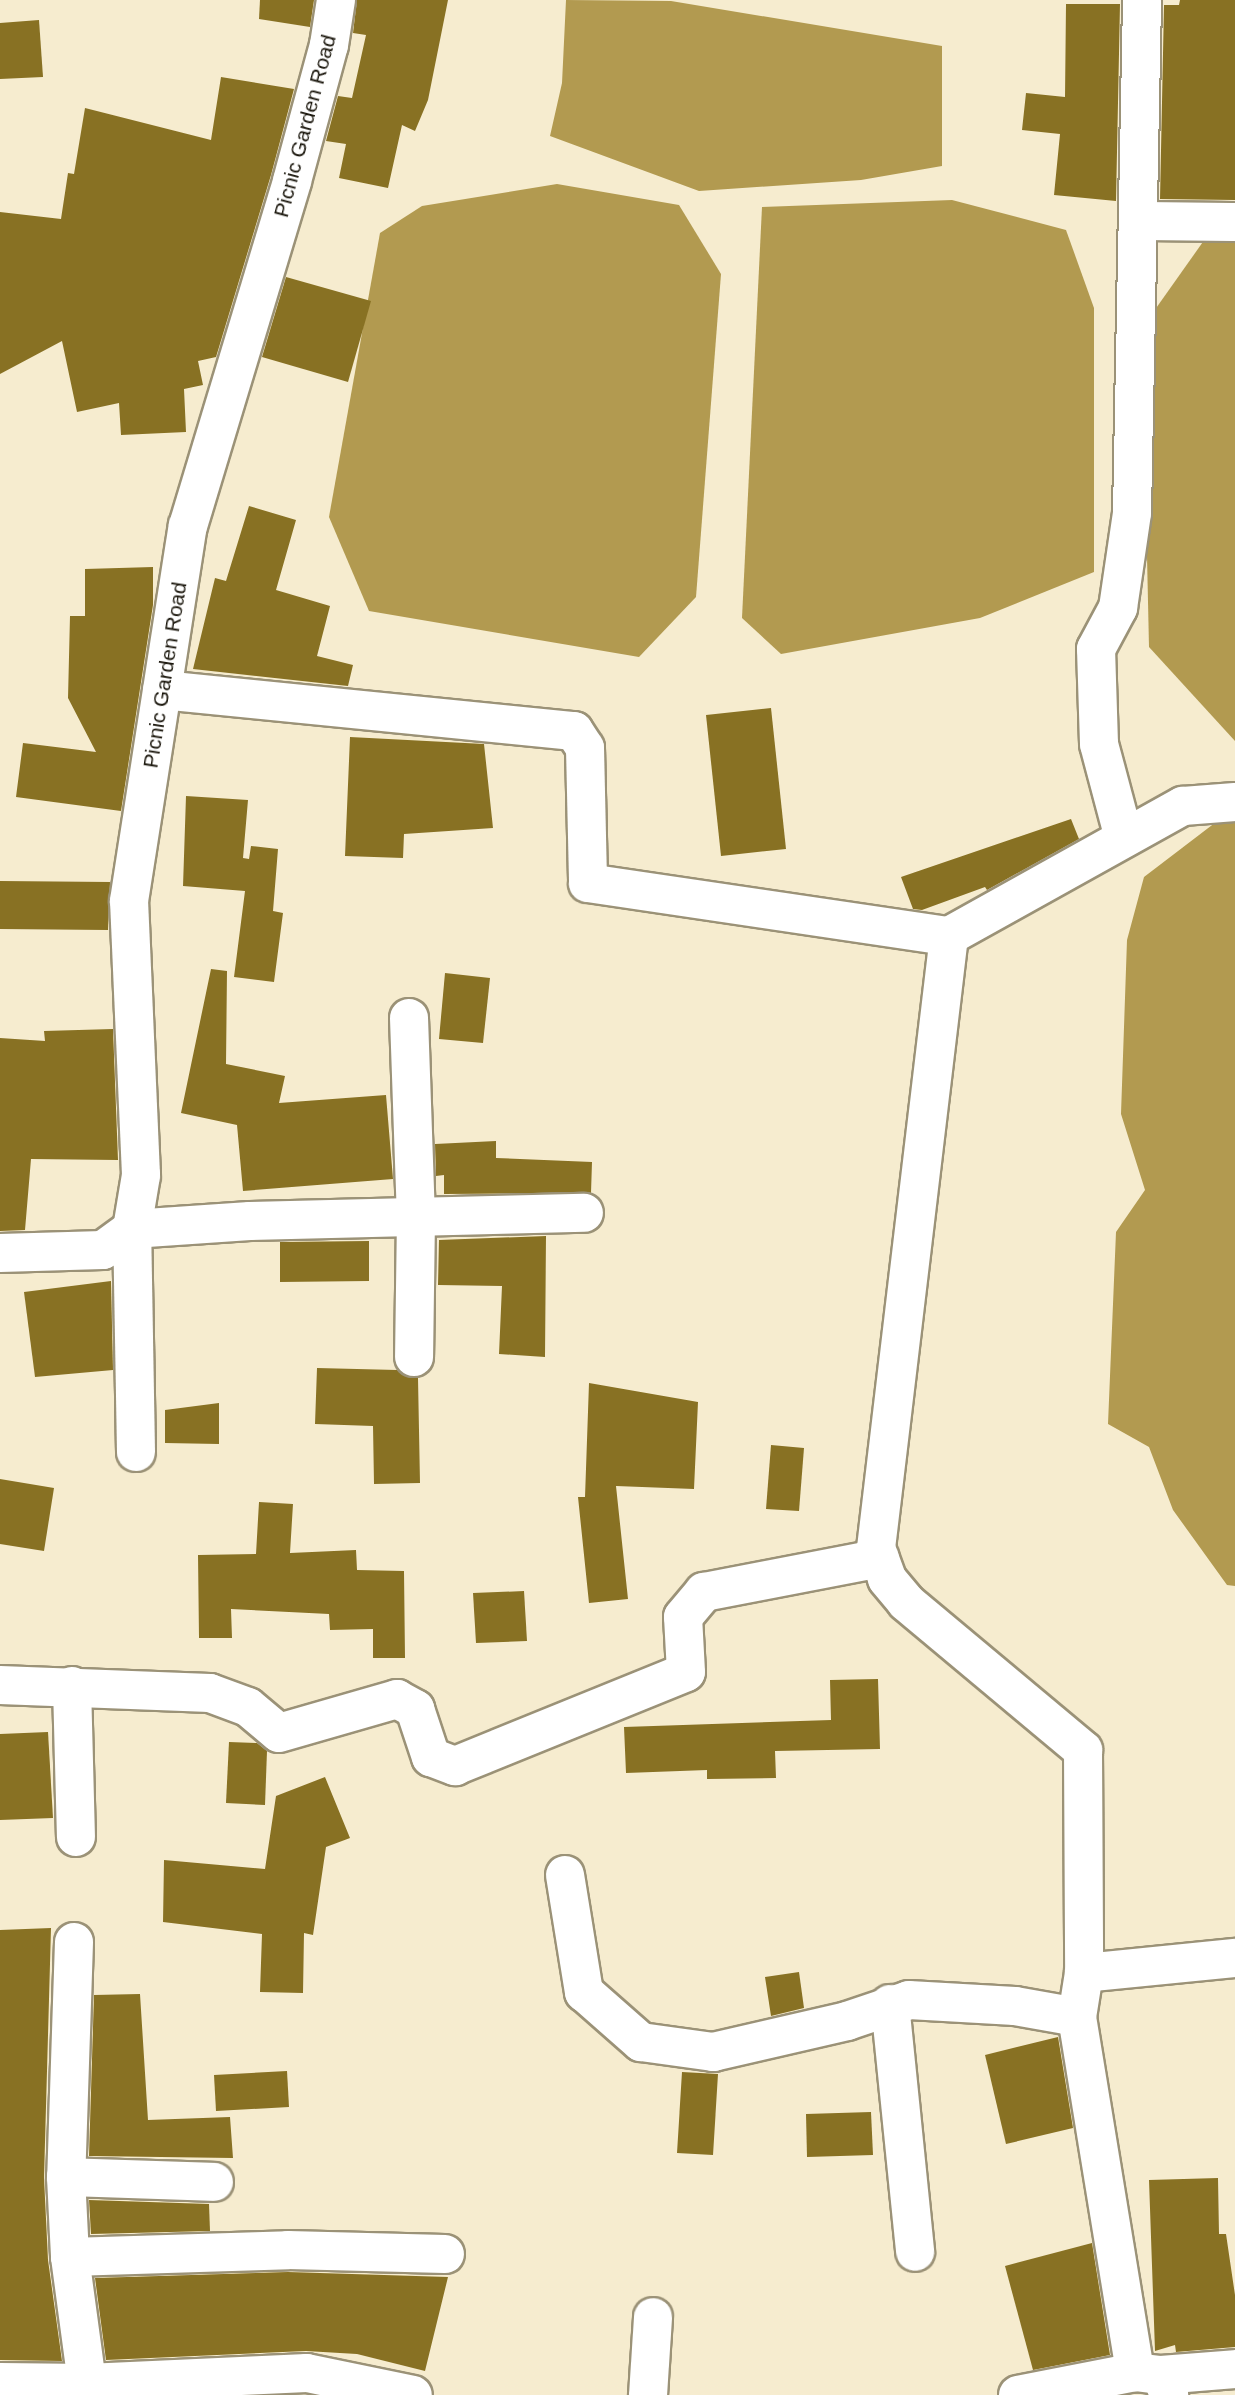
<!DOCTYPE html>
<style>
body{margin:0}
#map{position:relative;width:1235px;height:2395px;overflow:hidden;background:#f6eccf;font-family:Arial,sans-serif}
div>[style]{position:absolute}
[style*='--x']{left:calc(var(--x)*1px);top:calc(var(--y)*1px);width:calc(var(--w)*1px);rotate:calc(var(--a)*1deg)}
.water>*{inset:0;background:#b29a50}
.building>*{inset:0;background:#887123}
.roads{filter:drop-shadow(2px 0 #9b9277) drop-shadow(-2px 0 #9b9277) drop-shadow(0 2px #9b9277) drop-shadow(0 -2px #9b9277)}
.minor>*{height:38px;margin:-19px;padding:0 19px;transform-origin:19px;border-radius:19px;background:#fff}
.major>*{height:38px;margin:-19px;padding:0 19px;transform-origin:19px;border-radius:19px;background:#fff}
span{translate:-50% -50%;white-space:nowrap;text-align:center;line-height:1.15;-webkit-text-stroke:6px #fff;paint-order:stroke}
.street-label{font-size:21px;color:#1a160c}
</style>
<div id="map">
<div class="water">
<i style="clip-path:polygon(566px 0,671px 1px,942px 46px,942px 166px,861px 180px,699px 191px,550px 136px,562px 83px)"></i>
<i style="clip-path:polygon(557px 184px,679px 205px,721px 274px,696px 597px,639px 657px,369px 611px,329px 517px,380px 233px,422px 206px)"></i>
<i style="clip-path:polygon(952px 200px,1066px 230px,1094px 308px,1094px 572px,980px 618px,781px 654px,742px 618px,762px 207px)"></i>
<i style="clip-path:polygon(1205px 239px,1235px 240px,1235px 741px,1149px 647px,1142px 328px)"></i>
<i style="clip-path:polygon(1220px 819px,1235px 819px,1235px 1586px,1227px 1585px,1173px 1510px,1149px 1447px,1108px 1424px,1116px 1232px,1145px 1190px,1121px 1114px,1127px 940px,1144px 877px)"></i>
</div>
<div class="building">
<i style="clip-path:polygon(260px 0,314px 0,310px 27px,259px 19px)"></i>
<i style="clip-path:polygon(357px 0,448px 0,428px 100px,415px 131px,402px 125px,388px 188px,339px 178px,346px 144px,326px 141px,338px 96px,352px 98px,366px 35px,353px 33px)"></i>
<i style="clip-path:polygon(1180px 0,1235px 0,1235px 200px,1160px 199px,1164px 5px,1179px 5px)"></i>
<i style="clip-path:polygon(1066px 4px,1120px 4px,1116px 201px,1054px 195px,1060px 134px,1022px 130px,1026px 93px,1065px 97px)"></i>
<i style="clip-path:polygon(39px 20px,43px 77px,0 79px,0 23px)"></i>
<i style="clip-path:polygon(221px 77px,294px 89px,271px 175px,216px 357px,198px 361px,203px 385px,184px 389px,186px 432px,121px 435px,119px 403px,77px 412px,62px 341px,0 374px,0 212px,61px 219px,68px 173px,74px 174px,85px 108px,211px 140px)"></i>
<i style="clip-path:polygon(286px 277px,371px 301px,348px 382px,262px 357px)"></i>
<i style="clip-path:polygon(249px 506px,296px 520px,276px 590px,330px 606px,317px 656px,353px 665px,348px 686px,193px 669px,215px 578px,226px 581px)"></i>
<i style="clip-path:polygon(153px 567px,153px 605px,121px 811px,16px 797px,23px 743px,96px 752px,68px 698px,70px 616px,85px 616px,85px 569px)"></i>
<i style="clip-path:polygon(771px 708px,786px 849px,721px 856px,706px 715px)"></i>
<i style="clip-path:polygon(350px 737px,484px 744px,493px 828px,404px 834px,403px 858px,345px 856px)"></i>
<i style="clip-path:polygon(186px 796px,248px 800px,243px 858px,249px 859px,251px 846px,278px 849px,273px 911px,283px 913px,274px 982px,234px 977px,245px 891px,183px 886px)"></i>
<i style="clip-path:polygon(1071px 819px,1079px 839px,987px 890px,985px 887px,922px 910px,913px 909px,901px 877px)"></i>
<i style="clip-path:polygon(0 881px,110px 882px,108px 930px,0 929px)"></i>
<i style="clip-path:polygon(211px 969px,227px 971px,226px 1064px,285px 1076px,279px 1103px,386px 1095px,393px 1179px,243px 1191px,237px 1125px,181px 1113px)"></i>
<i style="clip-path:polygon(445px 973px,490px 978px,483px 1043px,439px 1039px)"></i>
<i style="clip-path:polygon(113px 1029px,118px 1160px,31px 1159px,25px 1230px,0 1231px,0 1038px,45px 1041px,44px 1031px)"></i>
<i style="clip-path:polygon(496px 1141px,496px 1158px,592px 1162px,591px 1193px,444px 1194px,444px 1175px,436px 1176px,435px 1144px)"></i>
<i style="clip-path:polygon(546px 1236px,545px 1357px,499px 1354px,502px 1286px,438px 1285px,439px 1240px)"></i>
<i style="clip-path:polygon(369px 1241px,369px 1281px,280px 1282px,280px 1242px)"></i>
<i style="clip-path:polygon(111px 1281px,113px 1370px,35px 1377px,24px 1292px)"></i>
<i style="clip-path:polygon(317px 1368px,397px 1370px,418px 1378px,420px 1483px,374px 1484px,373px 1426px,315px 1424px)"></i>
<i style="clip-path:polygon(589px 1383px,698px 1402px,694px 1489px,616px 1486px,628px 1599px,589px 1603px,578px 1497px,585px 1497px)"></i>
<i style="clip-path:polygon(219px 1403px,219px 1444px,165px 1443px,165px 1410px)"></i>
<i style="clip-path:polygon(771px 1445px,804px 1448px,799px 1511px,766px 1509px)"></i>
<i style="clip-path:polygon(0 1479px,54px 1488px,44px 1551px,0 1544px)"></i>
<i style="clip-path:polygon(259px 1502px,293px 1504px,290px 1553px,356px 1550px,357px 1570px,404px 1571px,405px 1658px,373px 1658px,373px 1629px,330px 1630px,329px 1614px,231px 1609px,232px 1638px,199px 1638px,198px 1555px,256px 1554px)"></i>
<i style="clip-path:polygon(524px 1591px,527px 1641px,476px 1643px,473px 1593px)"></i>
<i style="clip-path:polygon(878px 1679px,880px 1749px,775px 1751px,776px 1778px,707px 1779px,707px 1770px,626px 1773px,624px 1727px,831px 1720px,830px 1680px)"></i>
<i style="clip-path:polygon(48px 1732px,53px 1818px,0 1820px,0 1734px)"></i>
<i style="clip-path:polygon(229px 1742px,257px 1743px,267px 1751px,265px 1805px,226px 1803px)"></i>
<i style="clip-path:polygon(325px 1777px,350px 1838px,326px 1847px,313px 1935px,304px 1933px,303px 1993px,260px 1992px,262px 1934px,163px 1922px,164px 1860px,265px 1869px,276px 1796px)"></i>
<i style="clip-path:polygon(51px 1928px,44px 2178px,48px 2260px,62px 2361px,0 2360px,0 1930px)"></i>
<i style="clip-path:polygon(799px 1972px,804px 2008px,771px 2016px,765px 1977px)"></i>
<i style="clip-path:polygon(140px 1994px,148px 2120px,230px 2117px,233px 2158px,89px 2156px,94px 1995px)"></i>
<i style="clip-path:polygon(1058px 2037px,1073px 2128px,1006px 2144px,985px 2055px)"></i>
<i style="clip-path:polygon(287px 2071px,289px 2107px,216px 2111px,214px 2075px)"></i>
<i style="clip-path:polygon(682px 2072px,718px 2074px,713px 2155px,677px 2153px)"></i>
<i style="clip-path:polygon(871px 2112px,873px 2155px,807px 2157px,806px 2114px)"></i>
<i style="clip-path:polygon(1218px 2178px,1219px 2234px,1226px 2234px,1235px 2295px,1235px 2347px,1176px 2352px,1175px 2345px,1155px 2351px,1149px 2180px)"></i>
<i style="clip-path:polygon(89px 2200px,209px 2204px,210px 2231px,91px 2234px)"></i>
<i style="clip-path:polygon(1092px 2243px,1110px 2355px,1033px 2370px,1005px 2266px)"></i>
<i style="clip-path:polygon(288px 2272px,448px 2277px,425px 2371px,357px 2354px,306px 2351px,106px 2360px,95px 2278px)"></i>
</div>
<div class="roads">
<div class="minor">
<i style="--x:1141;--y:221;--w:94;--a:0.6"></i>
<i style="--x:162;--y:690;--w:414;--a:5.7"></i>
<i style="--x:574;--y:731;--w:20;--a:57"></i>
<i style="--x:585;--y:748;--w:135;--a:88.7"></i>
<i style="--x:588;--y:883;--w:365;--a:8.4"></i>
<i style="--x:949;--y:936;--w:616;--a:96.8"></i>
<i style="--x:876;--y:1548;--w:33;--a:70"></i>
<i style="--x:887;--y:1579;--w:30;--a:50"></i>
<i style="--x:906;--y:1602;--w:231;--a:39.9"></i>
<i style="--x:1083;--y:1750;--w:223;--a:89.7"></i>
<i style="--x:1084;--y:1973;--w:45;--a:99"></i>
<i style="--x:1077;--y:2017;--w:360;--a:80.7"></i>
<i style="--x:1124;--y:838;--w:97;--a:-104.9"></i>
<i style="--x:1099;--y:744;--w:95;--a:-91.8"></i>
<i style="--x:1096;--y:649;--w:47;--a:-61.8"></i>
<i style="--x:1118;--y:608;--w:96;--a:-81.6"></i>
<i style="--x:1132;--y:513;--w:513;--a:-88.88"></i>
<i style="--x:949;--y:936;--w:268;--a:-29.1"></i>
<i style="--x:1183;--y:806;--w:52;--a:-4.4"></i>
<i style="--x:409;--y:1018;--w:199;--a:88"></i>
<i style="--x:416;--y:1217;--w:140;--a:90.8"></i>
<i style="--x:136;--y:1452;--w:223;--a:-91"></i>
<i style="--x:132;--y:1229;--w:118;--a:-3.9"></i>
<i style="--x:250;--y:1221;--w:334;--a:-1.4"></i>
<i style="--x:0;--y:1685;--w:210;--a:2.2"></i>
<i style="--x:210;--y:1693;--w:40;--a:20.2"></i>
<i style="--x:248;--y:1707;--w:40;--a:40"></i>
<i style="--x:279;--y:1733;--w:123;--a:-16.1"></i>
<i style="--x:397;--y:1699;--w:21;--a:29"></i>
<i style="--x:415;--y:1709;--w:51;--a:71.6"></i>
<i style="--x:431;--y:1757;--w:26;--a:21"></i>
<i style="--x:455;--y:1766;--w:249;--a:-22.1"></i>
<i style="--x:686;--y:1672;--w:55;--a:-93.1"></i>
<i style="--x:683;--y:1617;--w:33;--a:-50"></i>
<i style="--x:704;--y:1592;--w:179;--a:-10.9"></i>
<i style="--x:72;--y:1686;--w:151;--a:88.5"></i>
<i style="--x:565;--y:1875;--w:119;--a:80.8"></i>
<i style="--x:584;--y:1992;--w:76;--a:41.3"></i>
<i style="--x:641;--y:2042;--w:73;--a:7.9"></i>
<i style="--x:713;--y:2052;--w:138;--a:-13"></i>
<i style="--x:847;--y:2021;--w:65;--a:-18.7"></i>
<i style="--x:909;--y:2000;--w:106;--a:3.2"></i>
<i style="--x:1015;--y:2006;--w:63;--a:10.1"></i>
<i style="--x:74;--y:1942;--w:235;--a:91.9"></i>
<i style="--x:66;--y:2177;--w:80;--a:87.1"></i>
<i style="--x:70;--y:2257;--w:127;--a:82.3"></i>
<i style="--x:87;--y:2383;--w:220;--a:-2.6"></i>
<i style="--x:307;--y:2373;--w:108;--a:11.7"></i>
<i style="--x:1084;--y:1973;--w:152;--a:-5.7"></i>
<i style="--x:890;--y:2004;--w:249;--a:84.2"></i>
<i style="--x:66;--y:2177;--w:148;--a:1.9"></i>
<i style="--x:70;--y:2257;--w:218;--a:-1.8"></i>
<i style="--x:288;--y:2250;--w:157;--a:1.5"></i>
<i style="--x:1161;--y:2375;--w:74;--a:-4.6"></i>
<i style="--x:0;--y:2382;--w:87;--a:0.7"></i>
<i style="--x:87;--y:2383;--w:12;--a:81"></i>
<i style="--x:648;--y:2395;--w:78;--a:-86.3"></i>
<i style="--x:1018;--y:2395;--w:119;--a:-11.1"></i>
<i style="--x:1135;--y:2372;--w:26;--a:7"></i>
<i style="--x:1161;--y:2375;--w:22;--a:68"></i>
</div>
<div class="major">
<i style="--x:0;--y:1253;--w:103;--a:-1.7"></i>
<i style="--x:103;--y:1250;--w:36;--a:-36"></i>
<i style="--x:132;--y:1229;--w:55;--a:-80.5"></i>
<i style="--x:141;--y:1175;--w:274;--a:-92.5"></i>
<i style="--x:129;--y:901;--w:380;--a:-81.1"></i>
<i style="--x:188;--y:526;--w:360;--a:-73.2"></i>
<i style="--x:292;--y:181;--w:141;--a:-74.8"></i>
<i style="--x:329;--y:45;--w:46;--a:-81.2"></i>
</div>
</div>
<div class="street-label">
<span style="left:305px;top:126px;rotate:-75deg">Picnic Garden Road</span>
<span style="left:165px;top:675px;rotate:-81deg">Picnic Garden Road</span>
</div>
</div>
